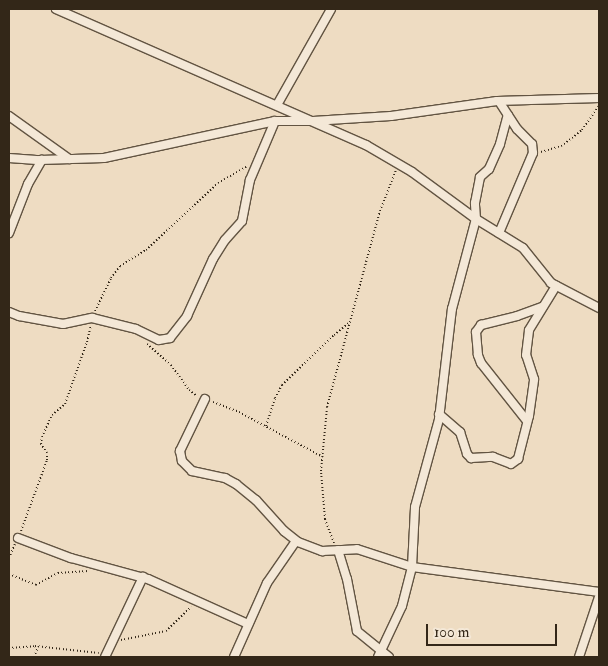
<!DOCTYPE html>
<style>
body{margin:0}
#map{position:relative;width:608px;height:666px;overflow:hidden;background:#eedcc2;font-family:"IM FELL Double Pica",serif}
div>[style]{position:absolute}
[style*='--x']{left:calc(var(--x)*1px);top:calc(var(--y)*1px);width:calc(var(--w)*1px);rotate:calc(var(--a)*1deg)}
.path>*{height:2px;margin-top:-1px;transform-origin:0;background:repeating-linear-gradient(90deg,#332718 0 1px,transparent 0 3.5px)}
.roads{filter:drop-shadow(1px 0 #625442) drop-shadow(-1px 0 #625442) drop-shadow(0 1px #625442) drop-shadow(0 -1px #625442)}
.minor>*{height:8px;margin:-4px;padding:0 4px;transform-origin:4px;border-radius:4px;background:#f4e8d7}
span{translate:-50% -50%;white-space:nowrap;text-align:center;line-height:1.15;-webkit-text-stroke:4px #f4e8d7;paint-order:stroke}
.frame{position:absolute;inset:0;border:10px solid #332718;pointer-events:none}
.scale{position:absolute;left:426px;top:624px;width:131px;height:22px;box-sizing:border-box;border:2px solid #332718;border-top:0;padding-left:6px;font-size:15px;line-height:18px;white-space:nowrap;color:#332718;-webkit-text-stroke:4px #f4e8d7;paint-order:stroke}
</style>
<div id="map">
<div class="path">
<i style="--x:541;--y:152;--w:21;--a:-17"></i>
<i style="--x:561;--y:146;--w:14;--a:-36"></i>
<i style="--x:572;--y:138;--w:13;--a:-39"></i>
<i style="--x:582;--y:130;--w:29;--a:-55"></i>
<i style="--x:95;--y:311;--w:37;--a:-64"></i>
<i style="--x:111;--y:278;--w:15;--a:-53"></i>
<i style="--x:120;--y:266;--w:31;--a:-32"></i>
<i style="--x:146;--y:250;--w:98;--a:-42.9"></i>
<i style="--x:218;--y:183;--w:34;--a:-30"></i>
<i style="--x:147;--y:344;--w:32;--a:41"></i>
<i style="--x:171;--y:365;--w:31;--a:54"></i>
<i style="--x:189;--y:390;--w:10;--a:37"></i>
<i style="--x:213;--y:402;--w:28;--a:21"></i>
<i style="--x:239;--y:412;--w:95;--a:28.2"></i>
<i style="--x:266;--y:426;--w:29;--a:-72"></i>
<i style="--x:275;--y:398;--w:15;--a:-62"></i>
<i style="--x:282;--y:385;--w:72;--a:-43.9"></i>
<i style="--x:334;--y:335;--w:21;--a:-39"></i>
<i style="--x:21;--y:531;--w:76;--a:-69.9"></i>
<i style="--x:47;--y:460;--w:7;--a:-90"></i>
<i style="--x:47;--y:453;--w:11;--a:-124"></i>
<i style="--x:41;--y:444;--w:7;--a:-82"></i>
<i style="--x:42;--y:437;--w:24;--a:-66"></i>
<i style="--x:52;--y:415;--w:17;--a:-40"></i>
<i style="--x:65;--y:404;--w:66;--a:-70.5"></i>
<i style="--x:87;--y:342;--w:17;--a:-77"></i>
<i style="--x:334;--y:543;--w:26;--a:-111"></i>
<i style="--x:325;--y:519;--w:48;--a:-94.8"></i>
<i style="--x:321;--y:471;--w:64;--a:-84.6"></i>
<i style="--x:327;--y:407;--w:203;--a:-74.9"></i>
<i style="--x:380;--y:211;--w:44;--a:-68.7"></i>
<i style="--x:9;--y:558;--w:15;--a:-67"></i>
<i style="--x:9;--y:574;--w:29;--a:22"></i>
<i style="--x:36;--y:585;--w:25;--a:-29"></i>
<i style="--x:58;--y:573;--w:30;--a:-4"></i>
<i style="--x:121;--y:640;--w:46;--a:-11.3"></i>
<i style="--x:166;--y:631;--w:35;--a:-44"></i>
<i style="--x:9;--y:648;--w:26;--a:-4"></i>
<i style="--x:35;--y:646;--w:64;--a:6.2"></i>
<i style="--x:34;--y:657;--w:11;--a:-68"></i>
</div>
<div class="roads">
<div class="minor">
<i style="--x:56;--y:9;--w:339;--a:23.7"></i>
<i style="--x:366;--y:145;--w:53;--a:30.4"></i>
<i style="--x:412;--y:172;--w:79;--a:36.3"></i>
<i style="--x:476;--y:219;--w:55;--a:31.7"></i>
<i style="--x:523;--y:248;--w:45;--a:51.3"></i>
<i style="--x:551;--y:283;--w:54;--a:27.5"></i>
<i style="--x:277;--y:105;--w:110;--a:-60.6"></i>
<i style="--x:9;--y:116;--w:74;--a:35.6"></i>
<i style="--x:9;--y:158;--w:31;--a:4"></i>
<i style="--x:40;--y:160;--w:64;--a:-1.8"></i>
<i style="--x:104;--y:158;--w:175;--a:-12.2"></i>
<i style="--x:275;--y:121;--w:38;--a:0"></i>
<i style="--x:313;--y:121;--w:78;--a:-3.7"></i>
<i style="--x:391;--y:116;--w:107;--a:-8.1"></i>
<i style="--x:497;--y:101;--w:102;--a:-1.7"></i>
<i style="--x:9;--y:233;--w:53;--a:-68.8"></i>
<i style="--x:28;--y:184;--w:28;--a:-60"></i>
<i style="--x:499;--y:233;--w:87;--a:-67"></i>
<i style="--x:533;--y:153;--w:9;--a:-96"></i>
<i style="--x:532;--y:144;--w:21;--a:-135"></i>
<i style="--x:517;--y:129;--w:33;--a:-123"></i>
<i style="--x:9;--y:312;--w:11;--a:22"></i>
<i style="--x:19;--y:316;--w:45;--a:10.3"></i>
<i style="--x:63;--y:324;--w:30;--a:-12"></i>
<i style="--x:92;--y:318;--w:45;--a:14"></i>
<i style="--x:136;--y:329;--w:25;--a:26"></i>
<i style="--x:159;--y:340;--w:11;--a:-10"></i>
<i style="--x:170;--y:338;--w:28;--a:-52"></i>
<i style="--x:187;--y:316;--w:63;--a:-65.5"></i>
<i style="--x:213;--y:259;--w:22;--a:-58"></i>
<i style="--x:225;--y:240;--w:25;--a:-48"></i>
<i style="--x:242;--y:221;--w:42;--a:-79"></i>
<i style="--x:250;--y:180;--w:64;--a:-67"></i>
<i style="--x:205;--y:399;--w:58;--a:115.7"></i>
<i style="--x:180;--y:451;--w:10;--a:79"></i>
<i style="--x:182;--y:461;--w:14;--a:45"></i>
<i style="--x:192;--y:471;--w:34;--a:12"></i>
<i style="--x:225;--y:478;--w:13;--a:29"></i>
<i style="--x:236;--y:484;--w:26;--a:39"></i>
<i style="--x:256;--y:500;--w:42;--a:47.9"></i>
<i style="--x:284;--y:531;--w:18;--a:38"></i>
<i style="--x:298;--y:542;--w:26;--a:21"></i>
<i style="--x:322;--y:551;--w:35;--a:-3"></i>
<i style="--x:357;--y:549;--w:58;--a:18.1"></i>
<i style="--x:412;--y:567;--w:189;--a:7.6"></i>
<i style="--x:439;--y:414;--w:28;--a:41"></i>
<i style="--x:460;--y:432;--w:23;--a:72"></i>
<i style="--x:467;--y:454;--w:6;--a:45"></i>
<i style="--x:471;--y:458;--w:22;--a:-3"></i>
<i style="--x:493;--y:457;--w:19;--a:21"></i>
<i style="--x:511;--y:464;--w:9;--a:-36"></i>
<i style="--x:518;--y:459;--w:44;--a:-75.7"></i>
<i style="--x:529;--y:416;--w:37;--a:-82"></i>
<i style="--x:534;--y:379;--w:25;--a:-108"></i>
<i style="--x:526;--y:355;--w:25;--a:-83"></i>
<i style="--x:529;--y:330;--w:52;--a:-58.5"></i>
<i style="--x:527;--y:421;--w:74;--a:-128.4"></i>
<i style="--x:481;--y:363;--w:9;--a:-111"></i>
<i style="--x:478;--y:355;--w:23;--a:-95"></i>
<i style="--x:476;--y:332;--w:9;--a:-54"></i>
<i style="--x:481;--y:325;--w:37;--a:-14"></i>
<i style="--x:517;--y:316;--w:27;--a:-20"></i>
<i style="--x:18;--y:538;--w:57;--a:20.7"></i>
<i style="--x:71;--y:558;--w:80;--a:15.3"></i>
<i style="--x:148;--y:579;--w:110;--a:24.2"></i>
<i style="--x:338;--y:550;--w:30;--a:73"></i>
<i style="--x:347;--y:579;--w:53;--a:79.1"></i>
<i style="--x:357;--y:631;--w:41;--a:39.1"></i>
<i style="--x:105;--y:657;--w:89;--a:-64.6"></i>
<i style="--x:234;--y:657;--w:81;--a:-66"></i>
<i style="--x:267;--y:583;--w:51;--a:-55.4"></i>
<i style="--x:378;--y:657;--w:56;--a:-64.8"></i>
<i style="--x:402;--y:606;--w:40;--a:-75.6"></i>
<i style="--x:412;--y:567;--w:60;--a:-87.1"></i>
<i style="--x:415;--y:507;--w:91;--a:-74.7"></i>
<i style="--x:439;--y:419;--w:111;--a:-83.3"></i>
<i style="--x:452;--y:309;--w:93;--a:-75.1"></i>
<i style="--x:476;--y:219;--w:16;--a:-94"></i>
<i style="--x:475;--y:203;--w:26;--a:-79"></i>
<i style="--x:480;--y:177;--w:12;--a:-42"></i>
<i style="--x:489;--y:169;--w:27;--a:-66"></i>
<i style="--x:500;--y:144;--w:30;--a:-75"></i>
<i style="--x:579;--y:657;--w:63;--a:-71.6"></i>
</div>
</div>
<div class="frame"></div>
<div class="scale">100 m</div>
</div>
